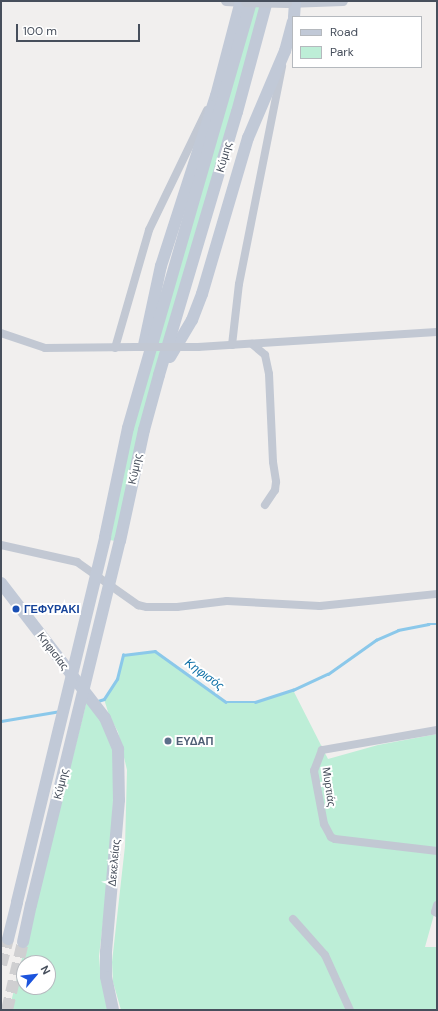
<!DOCTYPE html>
<meta charset="utf-8">
<style>
body{margin:0}
#map{position:relative;width:438px;height:1011px;overflow:hidden;background:#f1efee;font-family:"DM Sans",sans-serif}
div>[style]{position:absolute}
[style*='--x']{left:calc(var(--x)*1px);top:calc(var(--y)*1px);width:calc(var(--w)*1px);rotate:calc(var(--a)*1deg)}
.green>*{inset:0;background:#bdeed7}
.stream>*{height:2.5px;margin:-1.25px;padding:0 1.25px;transform-origin:1.25px;border-radius:1.25px;background:#8bc8ea}
.secondary-tunnel>*{height:12px;margin-top:-6px;transform-origin:0;background:repeating-linear-gradient(90deg,#cfcfd1 0 12px,transparent 0 18px)}
.minor>*{height:8px;margin:-4px;padding:0 4px;transform-origin:4px;border-radius:4px;background:#c2c8d3}
.tertiary>*{height:10px;margin:-5px;padding:0 5px;transform-origin:5px;border-radius:5px;background:#c2c8d3}
.secondary>*{height:12px;margin:-6px;padding:0 6px;transform-origin:6px;border-radius:6px;background:#c1c9d7}
.minor-bridge>*{height:8px;margin:-4px;padding:0 4px;transform-origin:4px;border-radius:4px;background:#c2c8d3}
.tertiary-bridge>*{height:10px;margin:-5px;padding:0 5px;transform-origin:5px;border-radius:5px;background:#c2c8d3}
.secondary-bridge>*{height:12px;margin:-6px;padding:0 6px;transform-origin:6px;border-radius:6px;background:#c1c9d7}
.dots>*{width:11px;height:11px;translate:-50% -50%;box-sizing:border-box;border:2px solid #fff;border-radius:50%}
span{translate:-50% -50%;white-space:nowrap;text-align:center;line-height:1.15;-webkit-text-stroke:4px #fff;paint-order:stroke}
.street-label{font-size:11px;color:#474f5c}
.transit-label{font-size:11px;color:#164399;font-weight:700}
.left{translate:0 -50%;text-align:left}
.service-label{font-size:11px;color:#4e5e75;font-weight:700}
.water-label{font-size:12px;color:#0f70a7;font-style:italic}
.frame{position:absolute;inset:0;border:2px solid #474f5c;pointer-events:none}
.legend{position:absolute;left:292px;top:16px;width:130px;height:52px;box-sizing:border-box;background:#fff;border:1px solid #b5b9be;margin:0;padding:5px 7px;list-style:none;font-size:12px;color:#474f5c}
.legend li{display:flex;align-items:center;gap:8px;height:20px}
.legend b{width:20px;border:1px solid #b5b9be}
.north{position:absolute;left:16px;top:955px;width:40px;height:40px;box-sizing:border-box;background:#fff;border:1px solid #b5b9be;border-radius:50%;rotate:62deg;font-size:11px;font-weight:700;line-height:16px;text-align:center;color:#474f5c}
.north::after{content:'';display:block;margin:auto;width:14px;height:18px;background:#1c54dd;clip-path:polygon(50% 0,100% 100%,50% 72%,0 100%)}
.scale{position:absolute;left:16px;top:24px;width:124px;height:18px;box-sizing:border-box;border:2px solid #474f5c;border-top:0;padding-left:5px;font-size:12px;line-height:14px;white-space:nowrap;color:#474f5c;-webkit-text-stroke:3px #fff;paint-order:stroke}
</style>
<div id="map">
<div class="green">
<i style="clip-path:polygon(256px 1px,262px 1px,248px 56px,154px 373px,115px 541px,110px 540px,133px 429px)"></i>
<i style="clip-path:polygon(155px 651px,226px 702px,255px 702px,293px 690px,328px 759px,378px 745px,437px 734px,437px 904px,425px 947px,437px 947px,437px 1010px,121px 1010px,113px 982px,112px 962px,125px 846px,127px 770px,118px 732px,109px 715px,104px 699px,117px 679px,123px 655px)"></i>
<i style="clip-path:polygon(evenodd,88px 696px,103px 720px,114px 750px,112px 846px,99px 956px,101px 980px,109px 1010px,9px 1010px,88px 696px,24px 963px,48px 963px,48px 987px,24px 987px,24px 963px)"></i>
</div>
<div class="stream">
<i style="--x:98;--y:701;--w:6;--a:-18"></i>
<i style="--x:104;--y:699;--w:24;--a:-57"></i>
<i style="--x:117;--y:679;--w:25;--a:-76"></i>
<i style="--x:123;--y:655;--w:32;--a:-7"></i>
<i style="--x:155;--y:651;--w:87;--a:35.7"></i>
<i style="--x:226;--y:702;--w:29;--a:0"></i>
<i style="--x:255;--y:702;--w:40;--a:-18"></i>
<i style="--x:293;--y:690;--w:38;--a:-25"></i>
<i style="--x:328;--y:674;--w:59;--a:-35.3"></i>
<i style="--x:376;--y:640;--w:24;--a:-24"></i>
<i style="--x:398;--y:630;--w:31;--a:-11"></i>
<i style="--x:428;--y:624;--w:9;--a:0"></i>
<i style="--x:1;--y:721;--w:60;--a:-9.6"></i>
</div>
<div class="secondary-tunnel">
<i style="--x:1;--y:965;--w:27;--a:-75"></i>
<i style="--x:7;--y:1010;--w:70;--a:-76.8"></i>
</div>
<div class="minor">
<i style="--x:1;--y:333;--w:46;--a:18.8"></i>
<i style="--x:45;--y:348;--w:90;--a:-0.6"></i>
<i style="--x:252;--y:344;--w:17;--a:40"></i>
<i style="--x:265;--y:355;--w:19;--a:78"></i>
<i style="--x:269;--y:374;--w:88;--a:87.4"></i>
<i style="--x:273;--y:462;--w:20;--a:81"></i>
<i style="--x:276;--y:482;--w:8;--a:97"></i>
<i style="--x:275;--y:490;--w:18;--a:124"></i>
<i style="--x:232;--y:345;--w:61;--a:-83.5"></i>
<i style="--x:239;--y:284;--w:222;--a:-78.8"></i>
<i style="--x:198;--y:347;--w:239;--a:-3.6"></i>
<i style="--x:115;--y:348;--w:123;--a:-73.9"></i>
<i style="--x:149;--y:230;--w:133;--a:-64.2"></i>
<i style="--x:1;--y:545;--w:78;--a:12.6"></i>
<i style="--x:77;--y:562;--w:75;--a:35.2"></i>
<i style="--x:138;--y:605;--w:9;--a:13"></i>
<i style="--x:147;--y:607;--w:30;--a:0"></i>
<i style="--x:177;--y:607;--w:50;--a:-6.8"></i>
<i style="--x:227;--y:601;--w:93;--a:3.1"></i>
<i style="--x:320;--y:606;--w:118;--a:-5.9"></i>
<i style="--x:437;--y:730;--w:117;--a:170.1"></i>
<i style="--x:322;--y:750;--w:22;--a:111"></i>
<i style="--x:314;--y:771;--w:54;--a:79.3"></i>
<i style="--x:324;--y:824;--w:15;--a:62"></i>
<i style="--x:331;--y:837;--w:4;--a:27"></i>
<i style="--x:335;--y:839;--w:103;--a:6.7"></i>
<i style="--x:437;--y:905;--w:7;--a:106"></i>
<i style="--x:435;--y:912;--w:2;--a:27"></i>
<i style="--x:293;--y:919;--w:48;--a:48.4"></i>
<i style="--x:325;--y:955;--w:60;--a:65.6"></i>
</div>
<div class="tertiary">
<i style="--x:226;--y:1;--w:20;--a:3"></i>
<i style="--x:288;--y:3;--w:55;--a:-2.1"></i>
</div>
<div class="secondary">
<i style="--x:294;--y:17;--w:16;--a:-86"></i>
<i style="--x:144;--y:345;--w:81;--a:-77.9"></i>
<i style="--x:161;--y:266;--w:179;--a:-72.1"></i>
<i style="--x:216;--y:96;--w:98;--a:-75.3"></i>
<i style="--x:170;--y:357;--w:43;--a:-59.3"></i>
<i style="--x:192;--y:320;--w:28;--a:-69"></i>
<i style="--x:202;--y:294;--w:163;--a:-73.6"></i>
<i style="--x:248;--y:138;--w:95;--a:-67"></i>
<i style="--x:285;--y:51;--w:30;--a:-75"></i>
<i style="--x:105;--y:537;--w:111;--a:-78.1"></i>
<i style="--x:128;--y:428;--w:444;--a:-73.9"></i>
<i style="--x:120;--y:541;--w:114;--a:-77.8"></i>
<i style="--x:144;--y:430;--w:57;--a:-74.7"></i>
<i style="--x:159;--y:375;--w:274;--a:-73.5"></i>
<i style="--x:237;--y:112;--w:115;--a:-74.9"></i>
<i style="--x:1;--y:583;--w:170;--a:52.4"></i>
<i style="--x:105;--y:718;--w:34;--a:67"></i>
<i style="--x:118;--y:749;--w:51;--a:88.9"></i>
<i style="--x:119;--y:800;--w:153;--a:94.9"></i>
<i style="--x:106;--y:952;--w:25;--a:90"></i>
<i style="--x:106;--y:977;--w:34;--a:78"></i>
<i style="--x:8;--y:939;--w:38;--a:-76"></i>
<i style="--x:23;--y:942;--w:38;--a:-78"></i>
</div>
<div class="minor-bridge">
<i style="--x:135;--y:347;--w:63;--a:0"></i>
</div>
<div class="tertiary-bridge">
<i style="--x:246;--y:2;--w:41;--a:1.4"></i>
</div>
<div class="secondary-bridge">
<i style="--x:17;--y:902;--w:375;--a:-76.4"></i>
<i style="--x:31;--y:905;--w:375;--a:-76.3"></i>
</div>
<div class="dots">
<i style="left:16px;top:609px;background:#1a4fb4"></i>
<i style="left:168px;top:741px;background:#5c6f8a"></i>
</div>
<div class="street-label">
<span style="left:224px;top:157px;rotate:-74deg">Κύμης</span>
<span style="left:135px;top:469px;rotate:-78deg">Κύμης</span>
<span style="left:53px;top:651px;rotate:53deg">Κηφισίας</span>
<span style="left:61px;top:784px;rotate:-76deg">Κύμης</span>
<span style="left:329px;top:787px;rotate:82deg">Μυρτιάς</span>
<span style="left:114px;top:863px;rotate:-85deg">Δεκελείας</span>
</div>
<div class="transit-label">
<span class="left" style="left:24px;top:609px">ΓΕΦΥΡΑΚΙ</span>
</div>
<div class="service-label">
<span class="left" style="left:176px;top:741px">ΕΥΔΑΠ</span>
</div>
<div class="water-label">
<span style="left:204px;top:675px;rotate:36deg">Κηφισός</span>
</div>
<div class="frame"></div>
<ul class="legend">
<li><b style="height:5px;background:#c1c9d7"></b>Road</li>
<li><b style="height:11px;background:#bdeed7"></b>Park</li>
</ul>
<div class="north">N</div>
<div class="scale">100 m</div>
</div>
